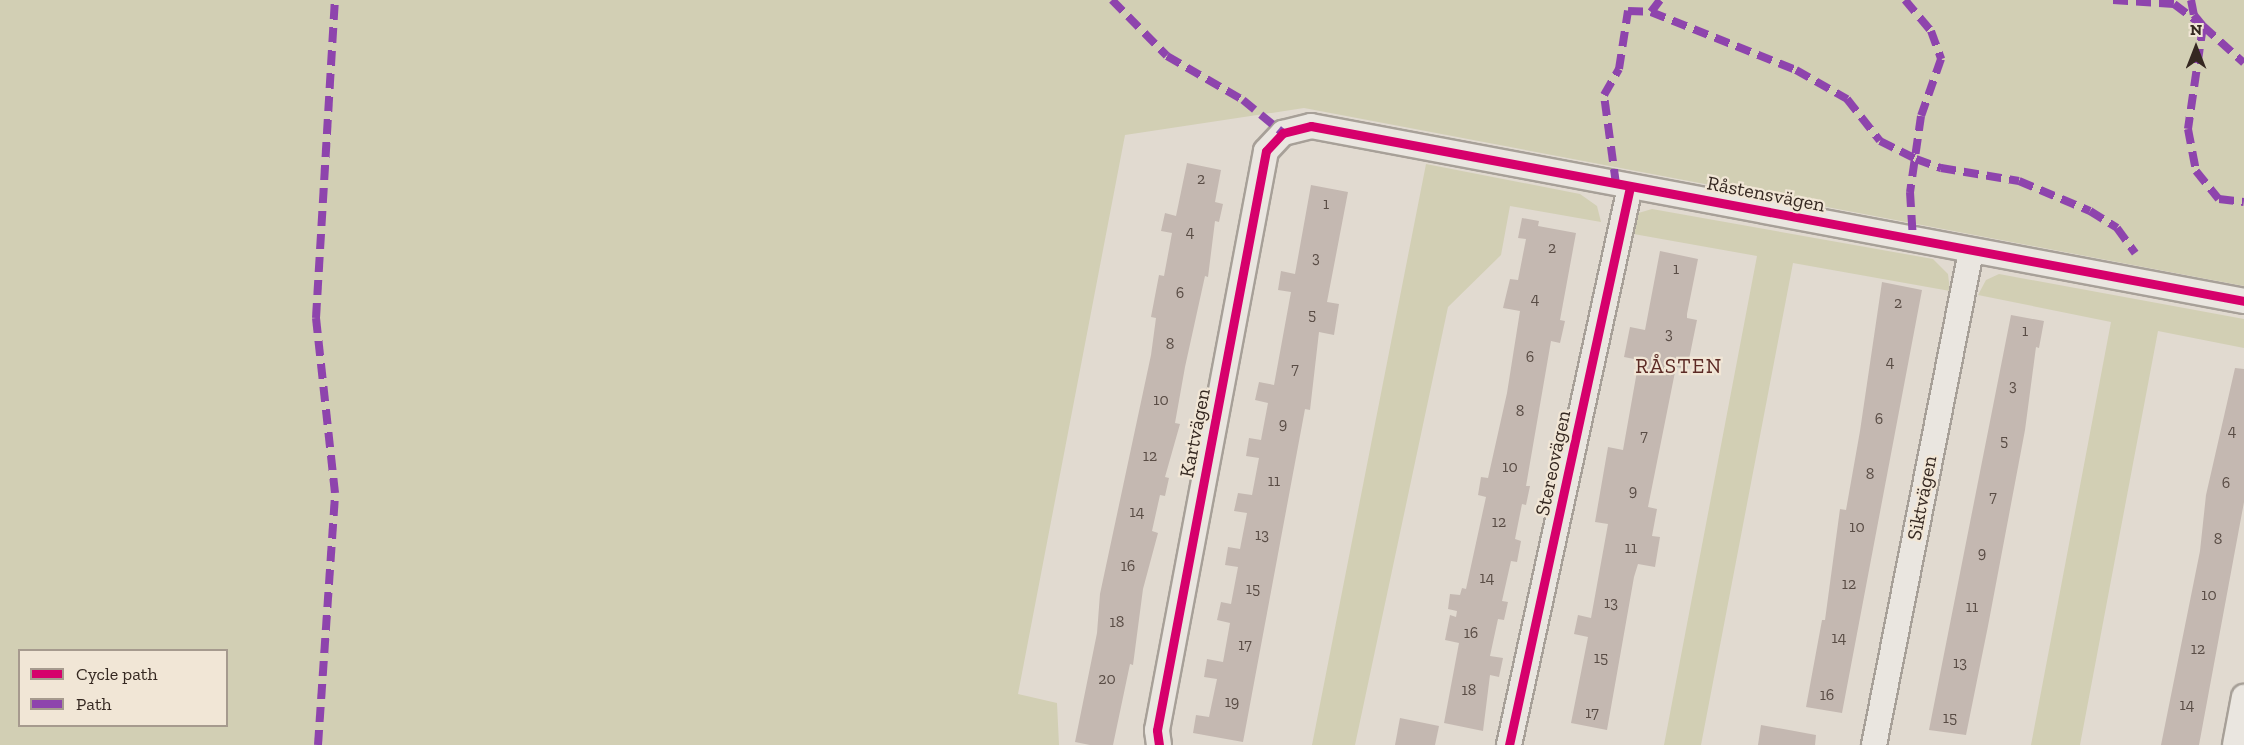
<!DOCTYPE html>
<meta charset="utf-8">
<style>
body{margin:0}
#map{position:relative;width:2244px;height:745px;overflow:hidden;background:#e1dad0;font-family:"Zilla Slab",serif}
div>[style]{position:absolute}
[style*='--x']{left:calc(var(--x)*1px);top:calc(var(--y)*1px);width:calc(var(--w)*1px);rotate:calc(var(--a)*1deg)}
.green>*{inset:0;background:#d2cfb4}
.building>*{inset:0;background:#c4b8b1}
.roads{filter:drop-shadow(2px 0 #a7a098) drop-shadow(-2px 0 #a7a098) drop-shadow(0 2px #a7a098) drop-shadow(0 -2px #a7a098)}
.minor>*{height:24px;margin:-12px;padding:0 12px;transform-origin:12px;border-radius:12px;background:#eae6e0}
.quiet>*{height:8px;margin-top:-4px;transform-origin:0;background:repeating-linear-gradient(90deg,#8e44ad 0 15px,transparent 0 23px)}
.cycleway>*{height:9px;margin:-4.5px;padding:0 4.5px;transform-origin:4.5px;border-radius:4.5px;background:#d6006c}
span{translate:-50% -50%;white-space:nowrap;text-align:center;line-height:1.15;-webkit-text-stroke:4.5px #f1e6d6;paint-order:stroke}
.number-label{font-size:16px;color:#594c45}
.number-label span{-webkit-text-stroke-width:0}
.street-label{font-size:20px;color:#352821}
.neighbourhood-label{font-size:21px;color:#5c2a25;letter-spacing:1.5px}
.legend{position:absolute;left:18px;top:649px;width:210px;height:78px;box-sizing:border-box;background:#f1e6d6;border:2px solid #a69a8e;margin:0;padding:8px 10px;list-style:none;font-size:18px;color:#352821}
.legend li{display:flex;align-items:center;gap:12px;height:30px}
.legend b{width:30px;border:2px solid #a69a8e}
.north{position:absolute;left:2166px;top:18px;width:60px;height:60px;-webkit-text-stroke:4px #f1e6d6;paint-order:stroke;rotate:0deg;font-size:16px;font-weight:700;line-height:24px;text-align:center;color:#352821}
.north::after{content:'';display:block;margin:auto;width:21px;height:27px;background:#352821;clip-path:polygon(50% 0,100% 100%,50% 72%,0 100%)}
</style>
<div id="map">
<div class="green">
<i style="clip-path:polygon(evenodd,0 0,2244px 0,2244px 286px,1304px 108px,1125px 135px,1018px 694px,1057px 703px,1059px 745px,0 745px,0 0,20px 650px,226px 650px,226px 726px,20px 726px,20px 650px)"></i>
<i style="clip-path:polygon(1426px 164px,1580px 194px,1597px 206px,1601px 222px,1510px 206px,1501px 255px,1448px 307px,1355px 745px,1312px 745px)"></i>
<i style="clip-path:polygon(1652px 209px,1933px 259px,1948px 274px,1950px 291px,1793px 263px,1701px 745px,1664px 745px,1757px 256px,1628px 233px,1635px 214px)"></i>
<i style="clip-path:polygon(1999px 274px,2244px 319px,2244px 348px,2158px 331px,2080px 745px,2031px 745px,2111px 322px,1978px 295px,1986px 280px)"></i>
</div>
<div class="building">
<i style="clip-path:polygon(1187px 163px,1221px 170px,1215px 202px,1223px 204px,1219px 222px,1215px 221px,1208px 277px,1205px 276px,1185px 367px,1175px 423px,1180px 424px,1165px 477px,1169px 478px,1165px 496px,1160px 495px,1152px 531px,1158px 533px,1143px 589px,1133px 665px,1130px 664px,1113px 745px,1090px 745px,1075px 742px,1097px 633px,1100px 594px,1151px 355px,1156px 318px,1151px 317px,1159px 275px,1164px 276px,1172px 233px,1161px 231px,1165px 213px,1176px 216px)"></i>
<i style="clip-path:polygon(1311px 185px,1348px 192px,1327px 302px,1339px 304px,1334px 335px,1319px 332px,1310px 410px,1305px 409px,1243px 742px,1193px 733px,1196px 715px,1209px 717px,1217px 679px,1204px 677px,1207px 659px,1223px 662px,1230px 623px,1217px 620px,1221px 602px,1231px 604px,1238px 567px,1225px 565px,1228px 547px,1240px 549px,1247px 513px,1234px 511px,1238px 493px,1252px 495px,1259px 458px,1246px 456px,1249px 438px,1261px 440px,1268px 403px,1255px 400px,1259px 382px,1274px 385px,1291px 292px,1278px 290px,1281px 271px,1295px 274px)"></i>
<i style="clip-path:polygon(1522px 218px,1539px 221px,1538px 226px,1576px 233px,1560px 320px,1565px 321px,1560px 343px,1551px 341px,1526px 486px,1530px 486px,1526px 505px,1522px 504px,1515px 539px,1521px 541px,1517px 562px,1511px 561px,1502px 601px,1508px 602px,1504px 620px,1498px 619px,1490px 656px,1503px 658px,1499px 677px,1490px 675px,1483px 731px,1444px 723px,1459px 643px,1445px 640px,1450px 615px,1456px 617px,1457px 611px,1448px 609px,1450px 594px,1460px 595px,1462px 588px,1466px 589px,1486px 497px,1478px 495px,1481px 477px,1488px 478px,1507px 393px,1520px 311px,1503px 308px,1510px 279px,1518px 280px,1526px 239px,1518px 238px)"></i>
<i style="clip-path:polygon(1660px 251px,1698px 259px,1687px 314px,1687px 318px,1697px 320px,1687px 369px,1676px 367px,1648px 507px,1657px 509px,1652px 536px,1660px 537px,1655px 567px,1638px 564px,1634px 577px,1607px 730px,1571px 723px,1588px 637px,1574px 634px,1578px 615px,1591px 618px,1608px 524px,1595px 522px,1608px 447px,1623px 450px,1639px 360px,1624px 357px,1630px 327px,1645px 330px)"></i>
<i style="clip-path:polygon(1882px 282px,1922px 290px,1842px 713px,1806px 707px,1822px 620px,1825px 620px,1840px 509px,1846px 510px,1860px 431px)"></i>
<i style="clip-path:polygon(2011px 315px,2044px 321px,2039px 348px,2036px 347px,2025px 430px,1988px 626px,1966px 735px,1929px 730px)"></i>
<i style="clip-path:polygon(2235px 368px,2244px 369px,2244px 502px,2199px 745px,2161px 745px,2200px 551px,2206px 495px)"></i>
<i style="clip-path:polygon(1400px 718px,1439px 726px,1435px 745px,1395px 745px)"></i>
<i style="clip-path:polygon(1761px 725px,1816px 735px,1815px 745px,1758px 745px)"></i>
</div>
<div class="roads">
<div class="minor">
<i style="--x:1159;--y:745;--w:15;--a:-98"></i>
<i style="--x:1157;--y:730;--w:589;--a:-79.34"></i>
<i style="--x:1266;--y:151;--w:25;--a:-47"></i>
<i style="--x:1283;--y:133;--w:29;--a:-14"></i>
<i style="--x:1311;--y:126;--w:949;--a:10.62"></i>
<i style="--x:1509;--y:745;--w:571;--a:-77.77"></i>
<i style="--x:1874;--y:745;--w:503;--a:-78.89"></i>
<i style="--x:2235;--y:745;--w:49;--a:-79.4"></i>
</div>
</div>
<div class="quiet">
<i style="--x:1112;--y:0;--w:78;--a:45.5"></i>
<i style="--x:1167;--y:56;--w:88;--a:30.1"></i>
<i style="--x:1243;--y:100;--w:52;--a:39.5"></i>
<i style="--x:1905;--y:0;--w:40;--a:50"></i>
<i style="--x:1931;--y:31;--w:30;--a:70"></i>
<i style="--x:1941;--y:59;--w:60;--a:109.3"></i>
<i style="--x:1921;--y:116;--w:77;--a:98.2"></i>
<i style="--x:1910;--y:192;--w:48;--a:86.4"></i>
<i style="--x:2113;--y:0;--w:61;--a:3.8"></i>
<i style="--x:2174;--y:4;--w:36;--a:37"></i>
<i style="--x:2203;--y:26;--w:104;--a:98.3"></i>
<i style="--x:2188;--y:129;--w:43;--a:79.2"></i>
<i style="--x:2196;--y:171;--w:36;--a:51"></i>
<i style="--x:2219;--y:199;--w:25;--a:7"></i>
<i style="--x:2191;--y:0;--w:15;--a:79"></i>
<i style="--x:2194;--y:15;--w:14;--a:51"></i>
<i style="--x:2203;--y:26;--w:55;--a:42.1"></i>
<i style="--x:1651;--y:12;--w:15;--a:-53"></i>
<i style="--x:1616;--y:184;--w:90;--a:-97.7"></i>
<i style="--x:1604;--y:95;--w:30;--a:-60"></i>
<i style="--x:1619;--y:69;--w:59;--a:-81.2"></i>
<i style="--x:1628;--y:11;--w:23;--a:2"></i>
<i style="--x:1651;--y:12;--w:156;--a:21.8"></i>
<i style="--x:1796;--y:70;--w:59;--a:29.6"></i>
<i style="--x:1847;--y:99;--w:53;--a:51.8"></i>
<i style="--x:1880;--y:141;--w:40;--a:26.6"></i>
<i style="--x:1916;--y:159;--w:27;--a:20"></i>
<i style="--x:1941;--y:168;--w:79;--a:9.5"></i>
<i style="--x:2019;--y:181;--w:77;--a:22.9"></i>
<i style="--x:2090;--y:211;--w:32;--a:32"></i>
<i style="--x:2117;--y:228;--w:31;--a:54"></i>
<i style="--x:318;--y:745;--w:253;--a:-86.1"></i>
<i style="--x:335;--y:493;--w:176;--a:-96.2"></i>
<i style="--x:316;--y:318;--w:319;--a:-86.6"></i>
</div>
<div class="cycleway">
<i style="--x:1159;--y:745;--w:15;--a:-98"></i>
<i style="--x:1157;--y:730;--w:589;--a:-79.34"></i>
<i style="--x:1266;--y:151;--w:25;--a:-47"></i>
<i style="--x:1283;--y:133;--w:29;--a:-14"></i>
<i style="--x:1311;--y:126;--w:949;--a:10.62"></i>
<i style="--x:1509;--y:745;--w:571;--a:-77.77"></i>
</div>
<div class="number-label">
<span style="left:1201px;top:179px">2</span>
<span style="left:1326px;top:204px">1</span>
<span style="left:1190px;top:232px">4</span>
<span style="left:1552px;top:248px">2</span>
<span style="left:1316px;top:258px">3</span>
<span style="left:1676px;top:269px">1</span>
<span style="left:1180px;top:293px">6</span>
<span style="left:1535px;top:299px">4</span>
<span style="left:1898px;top:303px">2</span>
<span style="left:1312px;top:315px">5</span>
<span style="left:2025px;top:331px">1</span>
<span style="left:1669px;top:334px">3</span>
<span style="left:1170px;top:344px">8</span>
<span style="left:1530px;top:357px">6</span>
<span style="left:1890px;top:362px">4</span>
<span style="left:1295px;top:369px">7</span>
<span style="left:2013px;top:386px">3</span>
<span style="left:1161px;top:400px">10</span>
<span style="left:1520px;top:411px">8</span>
<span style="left:1879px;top:419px">6</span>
<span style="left:1283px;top:424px">9</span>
<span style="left:2232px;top:431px">4</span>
<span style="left:1644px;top:436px">7</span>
<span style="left:2004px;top:441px">5</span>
<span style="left:1150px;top:456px">12</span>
<span style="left:1510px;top:467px">10</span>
<span style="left:1870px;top:474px">8</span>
<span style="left:1274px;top:481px">11</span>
<span style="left:2226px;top:483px">6</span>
<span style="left:1633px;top:491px">9</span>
<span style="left:1993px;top:497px">7</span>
<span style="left:1137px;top:512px">14</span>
<span style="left:1499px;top:522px">12</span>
<span style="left:1857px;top:527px">10</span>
<span style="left:1262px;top:535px">13</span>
<span style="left:2218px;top:539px">8</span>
<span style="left:1631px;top:548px">11</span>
<span style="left:1982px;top:553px">9</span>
<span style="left:1128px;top:566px">16</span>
<span style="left:1487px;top:578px">14</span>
<span style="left:1849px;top:584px">12</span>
<span style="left:1253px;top:589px">15</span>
<span style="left:2209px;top:595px">10</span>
<span style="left:1611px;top:603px">13</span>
<span style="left:1972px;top:607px">11</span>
<span style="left:1117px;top:622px">18</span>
<span style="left:1471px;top:633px">16</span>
<span style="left:1839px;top:638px">14</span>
<span style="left:1245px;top:645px">17</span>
<span style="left:2198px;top:649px">12</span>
<span style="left:1601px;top:658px">15</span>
<span style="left:1960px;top:663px">13</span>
<span style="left:1107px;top:679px">20</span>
<span style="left:1469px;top:690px">18</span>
<span style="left:1827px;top:695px">16</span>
<span style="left:1232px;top:702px">19</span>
<span style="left:2187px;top:705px">14</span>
<span style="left:1592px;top:713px">17</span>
<span style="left:1950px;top:718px">15</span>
</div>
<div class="street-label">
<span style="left:1766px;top:194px;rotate:11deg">Råstensvägen</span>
<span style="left:1195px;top:433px;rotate:-79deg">Kartvägen</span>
<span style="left:1553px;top:463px;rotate:-78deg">Stereovägen</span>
<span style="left:1922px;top:498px;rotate:-79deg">Siktvägen</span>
</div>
<div class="neighbourhood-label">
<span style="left:1679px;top:366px">RÅSTEN</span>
</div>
<ul class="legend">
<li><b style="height:8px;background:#d6006c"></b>Cycle path</li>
<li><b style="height:8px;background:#8e44ad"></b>Path</li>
</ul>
<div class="north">N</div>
</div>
